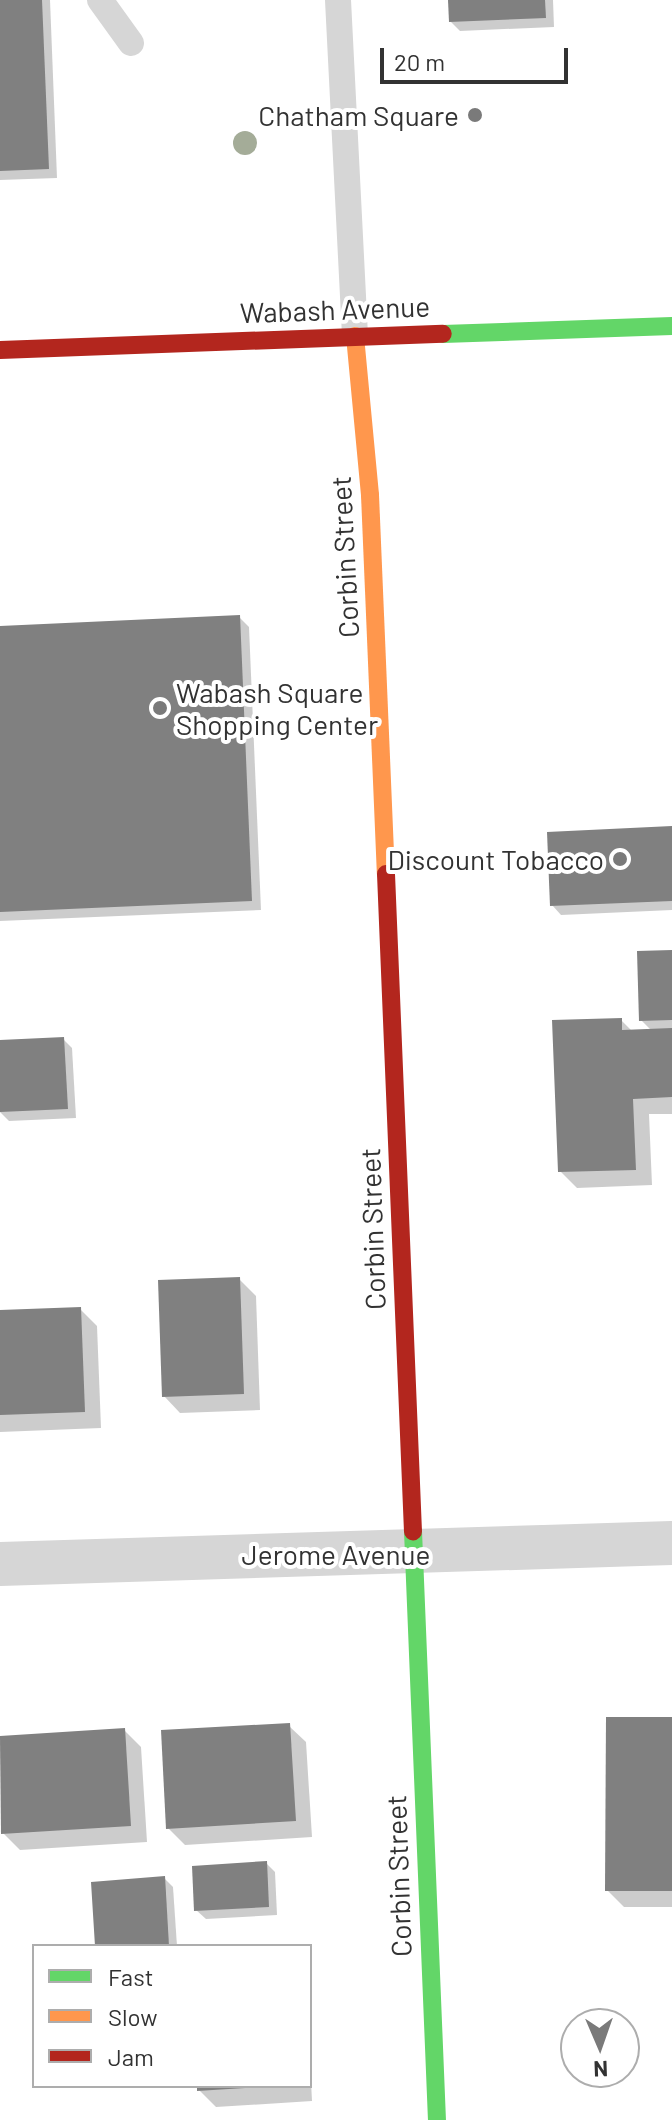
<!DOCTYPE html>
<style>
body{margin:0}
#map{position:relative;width:672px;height:2120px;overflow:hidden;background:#fff;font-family:Barlow,sans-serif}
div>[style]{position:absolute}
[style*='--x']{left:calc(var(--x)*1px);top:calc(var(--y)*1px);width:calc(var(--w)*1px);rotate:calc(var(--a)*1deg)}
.shadow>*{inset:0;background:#0003}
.building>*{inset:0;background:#808080}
.lane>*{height:26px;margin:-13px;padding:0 13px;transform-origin:13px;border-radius:13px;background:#d6d6d6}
.street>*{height:44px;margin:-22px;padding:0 22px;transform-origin:22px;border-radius:22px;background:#d6d6d6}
.fast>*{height:18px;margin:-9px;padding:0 9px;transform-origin:9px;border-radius:9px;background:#63d668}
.slow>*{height:18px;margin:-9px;padding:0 9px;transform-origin:9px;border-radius:9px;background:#ff974d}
.jam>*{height:18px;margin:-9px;padding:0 9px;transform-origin:9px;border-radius:9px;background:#b3261e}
.trees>*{width:24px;height:24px;margin:-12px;border-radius:50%;background:#a4ac98}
.dots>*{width:22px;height:22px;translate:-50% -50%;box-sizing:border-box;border:4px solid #fff;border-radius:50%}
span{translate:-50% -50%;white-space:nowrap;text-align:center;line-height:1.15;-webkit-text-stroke:8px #fff;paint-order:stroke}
.poi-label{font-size:28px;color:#323232}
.right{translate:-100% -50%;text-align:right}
.left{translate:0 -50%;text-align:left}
.street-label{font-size:28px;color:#323232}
.legend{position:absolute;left:32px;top:1944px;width:280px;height:144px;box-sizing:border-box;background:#fff;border:2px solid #adadad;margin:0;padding:10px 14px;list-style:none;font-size:24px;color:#323232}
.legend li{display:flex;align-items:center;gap:16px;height:40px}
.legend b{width:40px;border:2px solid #adadad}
.north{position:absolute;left:560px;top:2008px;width:80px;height:80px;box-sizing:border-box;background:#fff;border:2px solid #adadad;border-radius:50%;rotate:178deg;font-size:22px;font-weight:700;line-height:32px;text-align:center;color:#323232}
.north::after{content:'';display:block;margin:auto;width:28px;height:36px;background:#7a7a7a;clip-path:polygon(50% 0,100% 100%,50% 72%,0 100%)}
.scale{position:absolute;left:380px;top:48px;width:188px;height:36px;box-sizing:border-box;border:4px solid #323232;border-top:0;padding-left:10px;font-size:24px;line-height:28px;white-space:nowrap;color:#323232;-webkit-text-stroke:6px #fff;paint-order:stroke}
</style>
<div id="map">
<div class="shadow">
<i style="clip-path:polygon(0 0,50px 0,57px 178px,0 180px)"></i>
<i style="clip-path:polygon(450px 0,553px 0,554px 27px,460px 31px,451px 22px)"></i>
<i style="clip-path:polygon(239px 617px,249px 627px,261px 910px,0 921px,0 628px)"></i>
<i style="clip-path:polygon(672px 828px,672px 910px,561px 915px,552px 905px)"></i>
<i style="clip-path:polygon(672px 952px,672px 1114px,649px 1114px,652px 1185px,577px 1188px,560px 1171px,621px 1020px,633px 1032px,652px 1031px,641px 1020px)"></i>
<i style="clip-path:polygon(63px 1039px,72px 1048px,76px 1118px,9px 1121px,0 1112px,0 1042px)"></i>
<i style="clip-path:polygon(239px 1279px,256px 1296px,260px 1410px,180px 1413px,164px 1396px)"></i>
<i style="clip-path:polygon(80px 1309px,97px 1326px,101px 1428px,0 1432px,0 1312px)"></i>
<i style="clip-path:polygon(672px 1719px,672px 1907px,624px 1907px,607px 1890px)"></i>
<i style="clip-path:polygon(289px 1726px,306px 1742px,312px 1837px,185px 1845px,168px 1828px)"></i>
<i style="clip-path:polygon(124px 1730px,141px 1747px,147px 1842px,20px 1850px,3px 1833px,0 1738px)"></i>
<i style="clip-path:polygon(266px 1863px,275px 1872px,277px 1915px,206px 1919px,196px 1910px)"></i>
<i style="clip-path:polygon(164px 1878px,173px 1887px,177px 1946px,97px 1946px)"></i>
<i style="clip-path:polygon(310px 2061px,312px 2101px,216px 2107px,199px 2090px,199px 2086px,310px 2086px)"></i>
</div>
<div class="building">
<i style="clip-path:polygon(0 0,42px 0,49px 169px,0 171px)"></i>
<i style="clip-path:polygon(448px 0,545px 0,546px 18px,449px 22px)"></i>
<i style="clip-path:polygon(240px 615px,252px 901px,0 912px,0 626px)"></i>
<i style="clip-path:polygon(672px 826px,672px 901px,550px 906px,547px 832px)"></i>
<i style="clip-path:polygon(672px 950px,672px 1020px,639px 1021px,637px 951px)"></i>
<i style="clip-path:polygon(622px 1018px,622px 1030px,672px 1028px,672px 1097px,633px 1099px,636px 1170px,558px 1172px,552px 1020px)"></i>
<i style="clip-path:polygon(64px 1037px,68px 1109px,0 1112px,0 1040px)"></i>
<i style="clip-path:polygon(240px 1277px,244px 1394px,162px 1397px,158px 1280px)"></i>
<i style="clip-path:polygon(81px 1307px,85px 1412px,0 1415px,0 1310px)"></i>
<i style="clip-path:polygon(606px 1717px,672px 1717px,672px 1891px,605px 1891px)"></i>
<i style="clip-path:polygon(290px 1723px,296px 1821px,166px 1829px,161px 1730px)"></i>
<i style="clip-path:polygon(125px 1728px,131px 1826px,1px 1834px,0 1736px)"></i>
<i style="clip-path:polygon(267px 1861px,269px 1907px,194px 1911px,192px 1866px)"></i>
<i style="clip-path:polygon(165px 1876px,169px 1946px,95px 1946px,91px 1882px)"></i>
<i style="clip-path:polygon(197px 2086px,245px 2086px,245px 2088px,197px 2091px)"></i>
</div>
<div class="lane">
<i style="--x:100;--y:0;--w:53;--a:54.2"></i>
<i style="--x:338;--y:0;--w:336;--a:87.1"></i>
</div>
<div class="street">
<i style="--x:0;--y:1564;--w:672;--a:-1.79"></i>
</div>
<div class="fast">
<i style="--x:443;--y:334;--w:229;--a:-2"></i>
<i style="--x:413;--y:1531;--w:589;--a:87.67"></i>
</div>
<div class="slow">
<i style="--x:355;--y:336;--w:160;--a:84.6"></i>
<i style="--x:370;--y:495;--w:379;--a:87.6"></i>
</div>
<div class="jam">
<i style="--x:0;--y:350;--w:443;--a:-2.1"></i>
<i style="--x:386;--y:874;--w:658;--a:87.65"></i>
</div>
<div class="trees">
<i style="left:245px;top:143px"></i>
</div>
<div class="dots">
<i style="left:475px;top:115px;background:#7a7a7a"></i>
<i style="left:160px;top:708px;background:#7a7a7a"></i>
<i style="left:620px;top:859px;background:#7a7a7a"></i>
</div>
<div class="poi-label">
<span class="right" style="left:459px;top:115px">Chatham Square</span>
<span class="left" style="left:176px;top:708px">Wabash Square<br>Shopping Center</span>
<span class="right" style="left:604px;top:859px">Discount Tobacco</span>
</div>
<div class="street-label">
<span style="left:335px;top:309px;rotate:-2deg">Wabash Avenue</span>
<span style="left:344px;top:557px;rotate:-93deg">Corbin Street</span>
<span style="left:372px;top:1229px;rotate:-92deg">Corbin Street</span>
<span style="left:336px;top:1554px">Jerome Avenue</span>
<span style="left:398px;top:1876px;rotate:-92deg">Corbin Street</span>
</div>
<ul class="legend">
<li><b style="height:10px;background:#63d668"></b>Fast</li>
<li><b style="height:10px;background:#ff974d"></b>Slow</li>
<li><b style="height:10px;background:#b3261e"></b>Jam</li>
</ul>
<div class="north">N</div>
<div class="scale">20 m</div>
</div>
